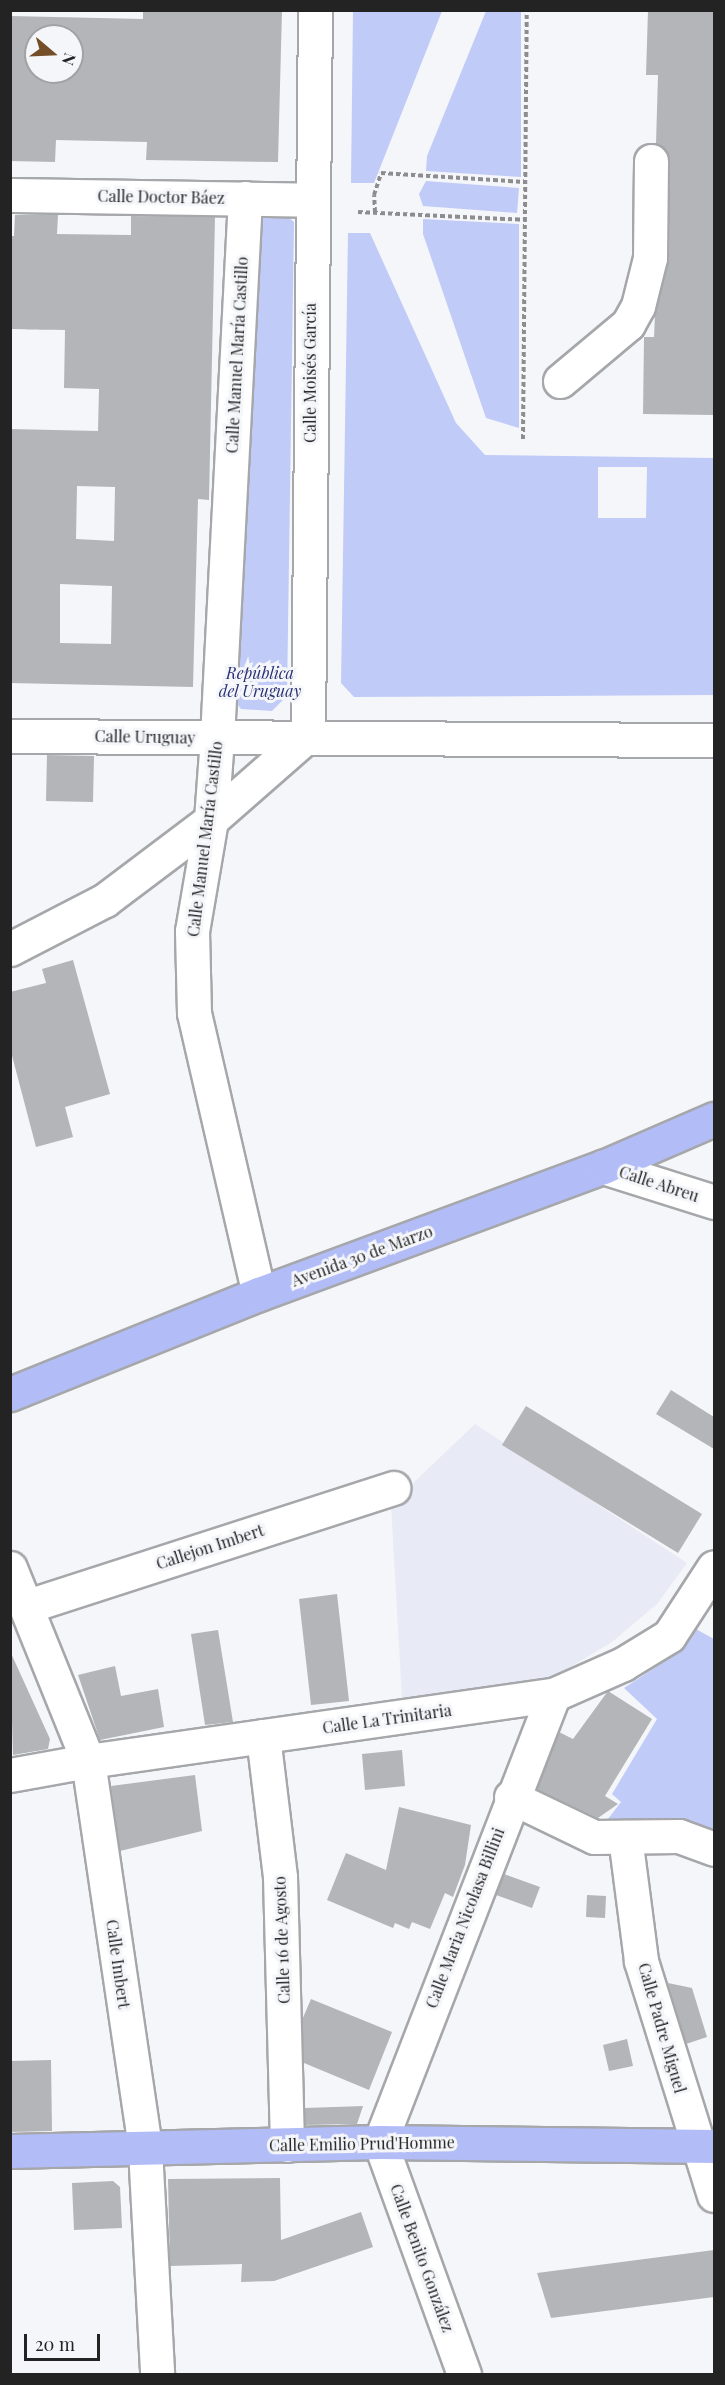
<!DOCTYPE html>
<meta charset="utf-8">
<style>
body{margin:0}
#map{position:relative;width:725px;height:2385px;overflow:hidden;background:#f5f6f9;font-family:"Playfair Display",serif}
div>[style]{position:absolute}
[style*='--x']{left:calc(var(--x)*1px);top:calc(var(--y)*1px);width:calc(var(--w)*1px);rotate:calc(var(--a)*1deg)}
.built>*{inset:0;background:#e8eaf5}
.green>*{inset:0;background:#c0cbf8}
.building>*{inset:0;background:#b4b5b8}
.path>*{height:4px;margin-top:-2px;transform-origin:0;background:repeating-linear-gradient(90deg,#8d8d8f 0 4.5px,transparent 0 7.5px)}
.roads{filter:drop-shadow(2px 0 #a6a7aa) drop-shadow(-2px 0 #a6a7aa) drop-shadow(0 2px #a6a7aa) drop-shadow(0 -2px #a6a7aa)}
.minor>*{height:33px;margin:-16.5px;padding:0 16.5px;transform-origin:16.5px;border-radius:16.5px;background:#fff}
.major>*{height:33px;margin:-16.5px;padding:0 16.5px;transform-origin:16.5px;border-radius:16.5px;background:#b2bdf8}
span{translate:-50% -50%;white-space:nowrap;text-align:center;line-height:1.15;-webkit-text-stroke:6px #f5f6f9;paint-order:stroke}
.street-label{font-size:16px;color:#232324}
.park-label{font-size:16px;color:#293075;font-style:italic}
.frame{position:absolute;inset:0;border:12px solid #232324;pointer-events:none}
.north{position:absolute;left:24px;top:24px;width:60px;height:60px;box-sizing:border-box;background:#f5f6f9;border:2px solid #a1a2a4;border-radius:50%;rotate:109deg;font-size:16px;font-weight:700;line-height:24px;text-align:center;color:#232324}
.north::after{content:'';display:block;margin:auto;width:21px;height:27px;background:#734e29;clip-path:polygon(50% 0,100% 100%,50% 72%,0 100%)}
.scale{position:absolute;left:24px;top:2334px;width:76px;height:27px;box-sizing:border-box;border:3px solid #232324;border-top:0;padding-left:8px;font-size:18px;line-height:21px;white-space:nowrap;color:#232324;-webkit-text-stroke:4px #f5f6f9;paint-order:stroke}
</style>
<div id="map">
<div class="built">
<i style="clip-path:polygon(475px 1424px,687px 1563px,657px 1604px,612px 1642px,555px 1676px,402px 1699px,391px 1504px)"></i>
</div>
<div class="green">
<i style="clip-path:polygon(353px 11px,442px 11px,374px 183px,351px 183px)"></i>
<i style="clip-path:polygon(486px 11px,521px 11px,521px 177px,426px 171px,427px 156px)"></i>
<i style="clip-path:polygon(426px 181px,519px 188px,517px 213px,423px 206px,419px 194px)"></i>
<i style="clip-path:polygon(259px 213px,286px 215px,294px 222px,287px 696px,272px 711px,241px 709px,233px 699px)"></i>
<i style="clip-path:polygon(423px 219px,519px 224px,519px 428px,486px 418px,423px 234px)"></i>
<i style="clip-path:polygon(evenodd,348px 233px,370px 233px,456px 423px,485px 455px,714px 458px,714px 695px,354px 697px,341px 683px,348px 233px,598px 467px,647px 467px,646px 518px,598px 518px,598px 467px)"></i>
<i style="clip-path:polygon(694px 1628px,714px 1639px,714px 1846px,601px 1828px,621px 1802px,612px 1794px,657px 1719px,624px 1688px,676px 1654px)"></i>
</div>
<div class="building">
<i style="clip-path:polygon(evenodd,143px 10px,282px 10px,278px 162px,146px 160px,147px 142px,56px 140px,55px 162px,10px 161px,10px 16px,143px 19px,143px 10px,36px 36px,72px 36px,72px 72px,36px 72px,36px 36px)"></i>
<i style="clip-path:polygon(648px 10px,714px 10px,714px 415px,643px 414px,644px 337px,654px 337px,655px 315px,669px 258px,670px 161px,667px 151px,656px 144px,658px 75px,646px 75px)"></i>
<i style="clip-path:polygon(evenodd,15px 215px,58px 215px,57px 234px,131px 235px,131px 216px,215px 217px,209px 500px,198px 499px,193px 687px,10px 683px,10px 429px,98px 431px,99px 389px,64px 388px,65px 330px,12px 329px,10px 236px,14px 236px,15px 215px,77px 486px,115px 487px,114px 541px,76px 539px,77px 486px,15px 215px,60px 584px,112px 586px,111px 644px,60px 643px,60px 584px)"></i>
<i style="clip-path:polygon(47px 755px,94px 756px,93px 802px,46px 801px)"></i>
<i style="clip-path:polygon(73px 960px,110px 1094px,65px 1107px,73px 1137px,36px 1147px,10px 1048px,10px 992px,46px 983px,42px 969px)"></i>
<i style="clip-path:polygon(671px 1390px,714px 1417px,714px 1449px,656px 1414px)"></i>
<i style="clip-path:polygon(526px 1406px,702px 1514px,678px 1553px,502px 1445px)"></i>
<i style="clip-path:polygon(337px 1594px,349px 1701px,311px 1705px,299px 1599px)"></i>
<i style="clip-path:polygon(218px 1630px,233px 1722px,205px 1725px,191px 1634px)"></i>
<i style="clip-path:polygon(10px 1651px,50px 1739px,48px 1749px,13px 1755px)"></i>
<i style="clip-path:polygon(115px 1666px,121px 1696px,158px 1689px,164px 1727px,100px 1740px,78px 1675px)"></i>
<i style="clip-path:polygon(608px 1691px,652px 1719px,605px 1796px,618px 1804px,598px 1818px,537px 1789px,559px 1732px,573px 1739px)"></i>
<i style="clip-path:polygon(402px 1750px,405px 1786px,365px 1790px,362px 1754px)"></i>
<i style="clip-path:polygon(195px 1775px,202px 1831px,120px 1851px,111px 1786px)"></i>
<i style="clip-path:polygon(399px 1807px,471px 1825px,465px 1865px,453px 1897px,445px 1893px,430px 1929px,412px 1922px,409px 1929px,395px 1923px,393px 1928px,327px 1900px,346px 1853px,386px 1870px)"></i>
<i style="clip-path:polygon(504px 1874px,540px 1887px,532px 1908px,496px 1895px)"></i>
<i style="clip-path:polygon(587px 1895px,606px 1896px,605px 1918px,586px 1917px)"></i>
<i style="clip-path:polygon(668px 1983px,692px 1988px,707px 2037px,686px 2044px)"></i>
<i style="clip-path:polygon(311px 1999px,392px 2032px,369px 2090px,304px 2063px,302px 2020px)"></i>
<i style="clip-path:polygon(627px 2039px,633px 2066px,609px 2071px,603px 2045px)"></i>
<i style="clip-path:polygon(51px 2060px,52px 2131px,10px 2132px,10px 2061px)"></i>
<i style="clip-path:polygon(363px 2106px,357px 2124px,305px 2125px,305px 2108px)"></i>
<i style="clip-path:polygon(280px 2178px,281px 2240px,361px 2212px,373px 2247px,274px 2281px,241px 2282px,242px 2264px,170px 2266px,168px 2179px)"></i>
<i style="clip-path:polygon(113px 2181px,120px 2187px,122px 2228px,74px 2230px,72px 2183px)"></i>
<i style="clip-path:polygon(714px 2250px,714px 2297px,551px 2318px,537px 2273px)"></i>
</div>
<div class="path">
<i style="--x:358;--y:212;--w:167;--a:2.7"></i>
<i style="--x:375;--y:212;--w:17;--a:-93"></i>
<i style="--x:374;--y:195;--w:23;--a:-72"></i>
<i style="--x:381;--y:173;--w:144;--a:3.6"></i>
<i style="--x:523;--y:439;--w:429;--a:-89.5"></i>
</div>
<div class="roads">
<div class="minor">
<i style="--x:10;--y:195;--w:302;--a:0.9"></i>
<i style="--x:245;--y:198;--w:541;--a:92.97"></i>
<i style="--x:217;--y:738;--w:82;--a:94.2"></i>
<i style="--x:211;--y:820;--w:113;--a:99.7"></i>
<i style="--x:192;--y:931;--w:82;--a:88.6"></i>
<i style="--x:194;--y:1013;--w:288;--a:77"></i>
<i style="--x:560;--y:381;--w:89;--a:-40"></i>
<i style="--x:628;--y:324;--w:21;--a:-61"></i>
<i style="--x:638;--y:306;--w:49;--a:-76"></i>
<i style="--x:650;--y:258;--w:97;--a:-89.4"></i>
<i style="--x:308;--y:735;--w:725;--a:-89.45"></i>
<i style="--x:10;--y:736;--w:704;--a:0.33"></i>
<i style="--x:10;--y:949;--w:107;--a:-27.3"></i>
<i style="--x:105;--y:900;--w:133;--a:-37"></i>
<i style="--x:211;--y:820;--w:129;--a:-41.2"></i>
<i style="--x:603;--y:1167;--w:116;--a:17.5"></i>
<i style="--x:10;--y:1568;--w:208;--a:68"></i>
<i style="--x:88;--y:1761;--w:392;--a:81.6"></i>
<i style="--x:145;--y:2149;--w:225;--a:86.9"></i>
<i style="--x:28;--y:1606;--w:384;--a:-17.9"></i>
<i style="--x:263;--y:1736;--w:142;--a:83.1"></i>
<i style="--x:280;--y:1877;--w:268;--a:88.5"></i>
<i style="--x:10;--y:1775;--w:79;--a:-10.2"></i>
<i style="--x:88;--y:1761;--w:470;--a:-8.1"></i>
<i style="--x:553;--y:1695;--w:77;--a:-23.9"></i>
<i style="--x:623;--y:1664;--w:54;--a:-31.3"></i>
<i style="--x:669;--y:1636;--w:82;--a:-56.9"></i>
<i style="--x:511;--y:1797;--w:92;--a:25.7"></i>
<i style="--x:594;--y:1837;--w:85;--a:-0.7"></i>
<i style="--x:679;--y:1836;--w:37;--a:20"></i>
<i style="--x:625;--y:1837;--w:125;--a:82.6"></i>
<i style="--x:641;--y:1961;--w:245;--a:72.7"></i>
<i style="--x:464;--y:2374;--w:247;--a:-109.9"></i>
<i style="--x:380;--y:2142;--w:479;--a:-68.8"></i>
</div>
<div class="major">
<i style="--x:10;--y:1394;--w:268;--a:-21.9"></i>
<i style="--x:259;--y:1294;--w:367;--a:-20.3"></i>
<i style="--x:603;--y:1167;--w:121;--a:-23.4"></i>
<i style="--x:10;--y:2151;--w:370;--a:-1.4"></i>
<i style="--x:380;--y:2142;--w:334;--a:0.7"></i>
</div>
</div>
<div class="street-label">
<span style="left:161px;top:197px;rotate:1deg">Calle Doctor Báez</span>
<span style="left:237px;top:355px;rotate:-87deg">Calle Manuel María Castillo</span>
<span style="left:310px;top:373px;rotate:-90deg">Calle Moisés García</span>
<span style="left:145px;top:737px;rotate:1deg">Calle Uruguay</span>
<span style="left:205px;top:839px;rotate:-83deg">Calle Manuel María Castillo</span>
<span style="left:659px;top:1184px;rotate:18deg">Calle Abreu</span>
<span style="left:362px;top:1256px;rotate:-20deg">Avenida 30 de Marzo</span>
<span style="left:210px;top:1547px;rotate:-18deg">Callejon Imbert</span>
<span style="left:387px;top:1719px;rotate:-8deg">Calle La Trinitaria</span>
<span style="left:465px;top:1918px;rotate:-69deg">Calle Maria Nicolasa Billini</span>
<span style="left:282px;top:1940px;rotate:-92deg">Calle 16 de Agosto</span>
<span style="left:118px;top:1964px;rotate:82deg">Calle Imbert</span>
<span style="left:662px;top:2028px;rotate:74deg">Calle Padre Miguel</span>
<span style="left:362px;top:2144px;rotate:-1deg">Calle Emilio Prud'Homme</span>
<span style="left:422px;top:2258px;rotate:70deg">Calle Benito González</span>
</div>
<div class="park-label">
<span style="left:260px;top:682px">República<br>del Uruguay</span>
</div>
<div class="frame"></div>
<div class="north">N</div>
<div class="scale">20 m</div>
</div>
